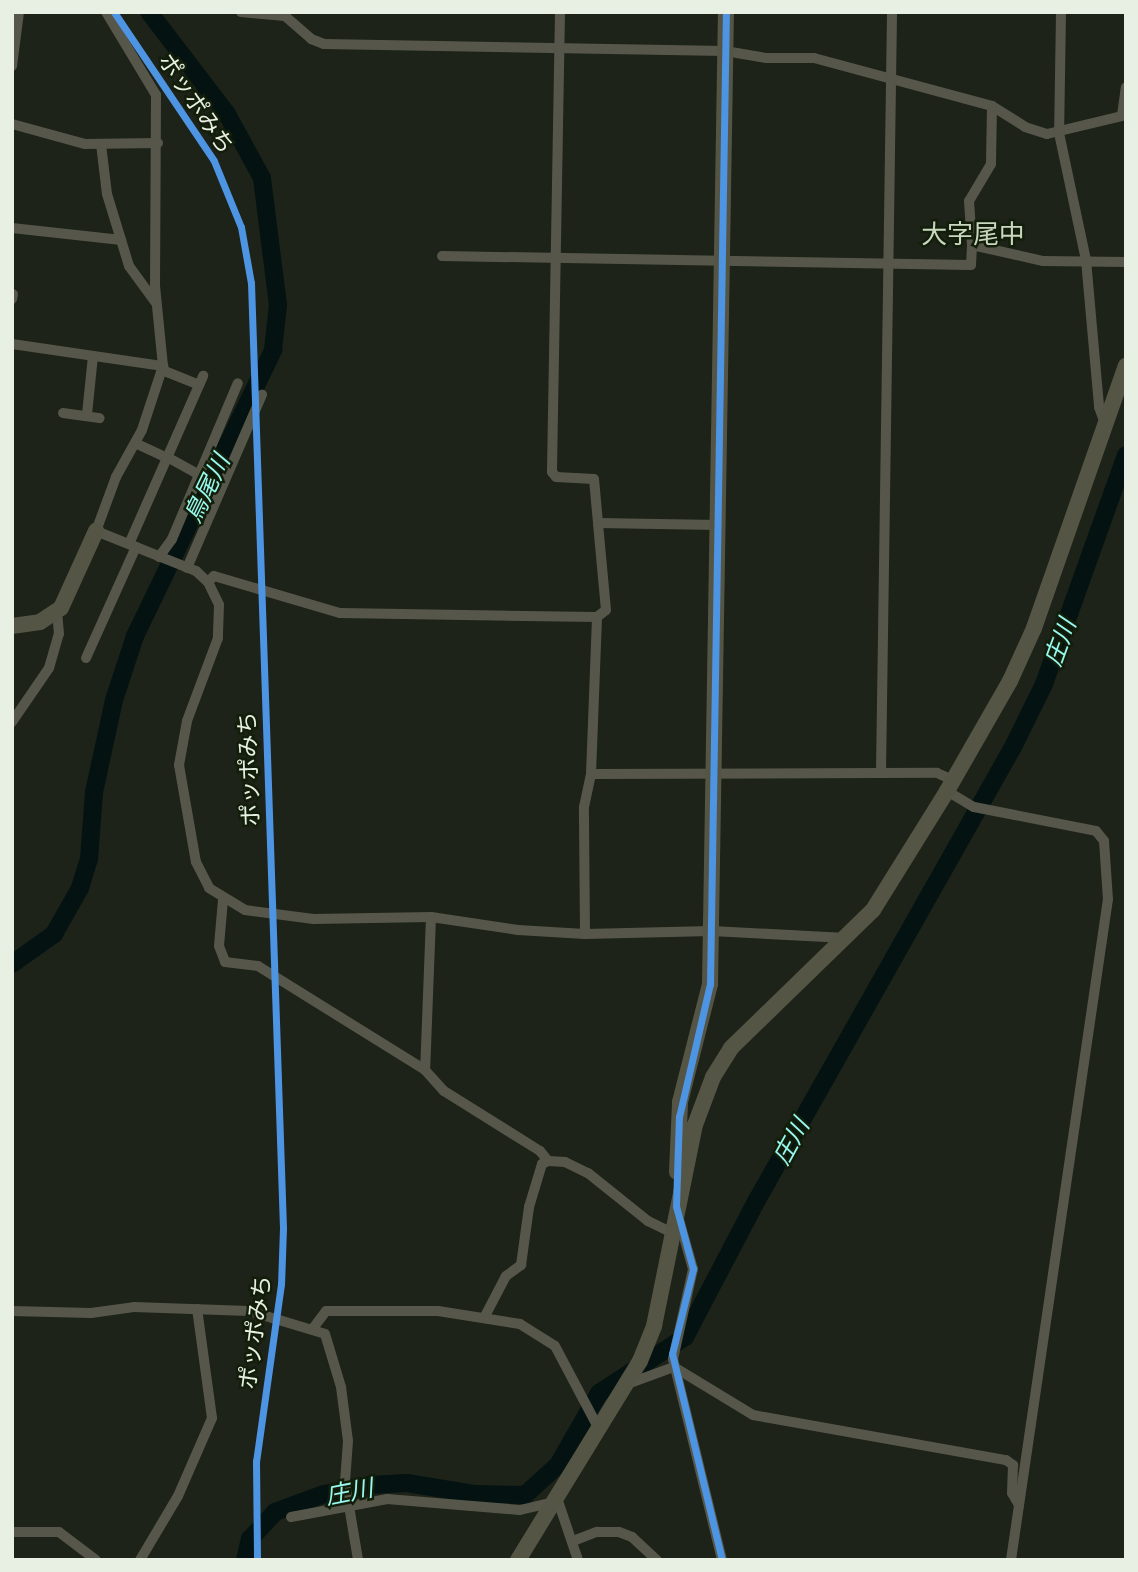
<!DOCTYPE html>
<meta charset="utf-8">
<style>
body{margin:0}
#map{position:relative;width:1138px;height:1572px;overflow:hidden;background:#1d2318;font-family:Lato,"Noto Sans JP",sans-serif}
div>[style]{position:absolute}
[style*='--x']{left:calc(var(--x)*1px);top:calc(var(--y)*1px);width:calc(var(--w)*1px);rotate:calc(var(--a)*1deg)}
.river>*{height:18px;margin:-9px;padding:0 9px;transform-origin:9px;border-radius:9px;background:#041311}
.street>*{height:10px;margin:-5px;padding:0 5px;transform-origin:5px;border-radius:5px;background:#56574a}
.secondary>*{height:16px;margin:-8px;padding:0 8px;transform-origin:8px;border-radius:8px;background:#555545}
.cycleway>*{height:7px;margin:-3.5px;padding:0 3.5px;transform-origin:3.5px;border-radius:3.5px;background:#4d94e3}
span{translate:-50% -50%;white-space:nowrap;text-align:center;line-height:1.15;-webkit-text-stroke:5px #131e0a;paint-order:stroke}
.street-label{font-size:23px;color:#e8f0e3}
.water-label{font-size:24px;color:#98f9f1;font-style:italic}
.quarter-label{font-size:26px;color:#c8d7bd}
.frame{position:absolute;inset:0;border:14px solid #e8f0e3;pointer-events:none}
</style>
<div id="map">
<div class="river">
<i style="--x:12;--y:964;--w:52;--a:-35.5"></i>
<i style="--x:54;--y:934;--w:53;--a:-60.5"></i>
<i style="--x:80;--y:888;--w:30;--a:-73"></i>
<i style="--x:89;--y:859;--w:67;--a:-85.7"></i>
<i style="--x:94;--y:792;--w:94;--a:-77.7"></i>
<i style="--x:114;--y:700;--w:67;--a:-71.8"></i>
<i style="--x:135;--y:636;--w:318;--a:-64.2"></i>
<i style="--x:273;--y:350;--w:45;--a:-83.7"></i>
<i style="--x:278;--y:305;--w:128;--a:-97.2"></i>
<i style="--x:262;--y:178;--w:73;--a:-118.7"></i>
<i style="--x:227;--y:114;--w:128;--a:-127.4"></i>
<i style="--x:245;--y:1560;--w:22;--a:-77"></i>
<i style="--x:250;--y:1539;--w:37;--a:-47"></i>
<i style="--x:275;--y:1512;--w:52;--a:-20.2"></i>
<i style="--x:324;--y:1494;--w:47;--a:-11.1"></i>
<i style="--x:370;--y:1485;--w:37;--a:-3"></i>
<i style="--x:407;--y:1483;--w:69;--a:9.2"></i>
<i style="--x:475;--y:1494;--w:50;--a:1.1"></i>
<i style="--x:525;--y:1495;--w:45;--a:-42.3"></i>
<i style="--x:558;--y:1465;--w:83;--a:-60.3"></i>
<i style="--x:599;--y:1393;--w:103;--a:-33.1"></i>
<i style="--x:685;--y:1337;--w:155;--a:-62.3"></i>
<i style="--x:757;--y:1200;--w:520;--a:-60.53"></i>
<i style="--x:1013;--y:747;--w:70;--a:-63.8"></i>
<i style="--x:1044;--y:684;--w:243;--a:-70.3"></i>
</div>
<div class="street">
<i style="--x:106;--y:12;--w:97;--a:58.9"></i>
<i style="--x:156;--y:95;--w:191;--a:90.3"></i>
<i style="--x:155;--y:286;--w:80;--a:84.3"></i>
<i style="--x:163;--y:366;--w:67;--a:108.2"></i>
<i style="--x:142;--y:430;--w:54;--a:119"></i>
<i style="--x:116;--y:477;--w:58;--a:110.3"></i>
<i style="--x:96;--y:531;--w:108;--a:21.8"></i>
<i style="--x:196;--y:571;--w:16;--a:43"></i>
<i style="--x:208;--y:582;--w:25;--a:64"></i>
<i style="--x:219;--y:605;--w:33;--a:92"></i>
<i style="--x:218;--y:638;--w:89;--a:110.5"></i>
<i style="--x:187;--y:721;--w:45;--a:100.3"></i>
<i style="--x:179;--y:765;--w:98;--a:80.1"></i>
<i style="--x:196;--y:862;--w:29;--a:63"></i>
<i style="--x:209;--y:888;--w:42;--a:31.4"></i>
<i style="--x:245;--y:910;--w:69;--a:7.5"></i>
<i style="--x:313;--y:919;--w:118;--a:-1"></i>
<i style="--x:431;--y:917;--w:88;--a:8.5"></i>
<i style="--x:518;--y:930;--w:67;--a:3.4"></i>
<i style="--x:585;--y:934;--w:127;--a:-1.4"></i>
<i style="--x:712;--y:931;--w:134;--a:3"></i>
<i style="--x:241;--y:12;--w:44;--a:5.2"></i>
<i style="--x:285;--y:16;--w:35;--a:41"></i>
<i style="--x:311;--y:39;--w:14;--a:21"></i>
<i style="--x:324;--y:44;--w:401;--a:1"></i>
<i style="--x:725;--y:51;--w:42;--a:9.7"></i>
<i style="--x:766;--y:58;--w:48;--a:0"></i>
<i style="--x:814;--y:58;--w:184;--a:15.1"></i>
<i style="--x:992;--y:106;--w:39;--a:32"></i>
<i style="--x:1025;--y:127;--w:23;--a:18"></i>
<i style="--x:1047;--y:134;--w:81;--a:-13.5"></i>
<i style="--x:560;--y:12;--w:460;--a:91"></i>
<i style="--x:552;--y:472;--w:6;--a:51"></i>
<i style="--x:556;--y:477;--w:38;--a:3"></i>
<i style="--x:594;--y:479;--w:44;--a:84.8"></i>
<i style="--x:1061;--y:12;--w:121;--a:90.9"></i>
<i style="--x:1059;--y:133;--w:130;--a:78"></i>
<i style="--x:1086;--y:260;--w:148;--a:84.9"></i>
<i style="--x:1099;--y:407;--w:20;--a:70"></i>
<i style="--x:12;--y:66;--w:54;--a:-82.6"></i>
<i style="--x:992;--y:106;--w:58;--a:91"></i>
<i style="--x:991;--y:164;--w:43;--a:120.7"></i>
<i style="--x:969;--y:201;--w:44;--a:86.1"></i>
<i style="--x:972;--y:245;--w:73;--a:12.7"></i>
<i style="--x:1043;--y:261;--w:83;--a:0.7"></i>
<i style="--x:1122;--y:115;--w:28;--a:-82"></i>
<i style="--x:12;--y:124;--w:76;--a:15.3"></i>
<i style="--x:85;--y:144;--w:73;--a:-0.8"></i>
<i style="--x:101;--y:144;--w:50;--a:83.2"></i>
<i style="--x:107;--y:194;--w:75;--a:73"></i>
<i style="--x:129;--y:266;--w:46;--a:53.9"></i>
<i style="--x:12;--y:228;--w:110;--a:6.3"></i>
<i style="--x:442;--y:256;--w:529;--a:0.97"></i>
<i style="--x:971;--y:265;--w:20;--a:-87"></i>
<i style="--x:12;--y:299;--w:5;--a:-79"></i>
<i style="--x:12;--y:344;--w:153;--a:8.3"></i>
<i style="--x:162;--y:370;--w:40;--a:22"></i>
<i style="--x:63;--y:413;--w:37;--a:8"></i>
<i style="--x:87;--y:414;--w:58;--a:-84.1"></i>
<i style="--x:135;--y:443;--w:35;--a:25"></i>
<i style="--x:167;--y:457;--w:37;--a:29"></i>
<i style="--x:129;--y:544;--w:184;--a:-66.2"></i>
<i style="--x:159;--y:557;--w:22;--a:-54"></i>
<i style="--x:172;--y:539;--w:169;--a:-67.1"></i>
<i style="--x:187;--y:568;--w:189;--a:-66.6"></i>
<i style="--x:208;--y:582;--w:8;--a:-45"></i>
<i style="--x:214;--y:576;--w:131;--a:16.4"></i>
<i style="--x:340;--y:613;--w:257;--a:0.9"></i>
<i style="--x:597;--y:617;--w:11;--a:-38"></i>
<i style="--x:606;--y:610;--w:87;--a:-95.3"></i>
<i style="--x:598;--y:523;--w:120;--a:1"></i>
<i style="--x:86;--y:658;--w:122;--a:-65.8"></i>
<i style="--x:12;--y:722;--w:65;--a:-55.6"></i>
<i style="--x:49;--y:668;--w:35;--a:-74"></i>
<i style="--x:59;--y:634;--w:22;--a:-95"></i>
<i style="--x:881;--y:773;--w:761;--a:-89.17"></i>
<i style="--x:591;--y:774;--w:346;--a:-0.2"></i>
<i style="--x:937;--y:773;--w:17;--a:24"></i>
<i style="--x:947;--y:791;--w:31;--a:31"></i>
<i style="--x:974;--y:807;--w:124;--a:11.1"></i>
<i style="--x:1096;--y:831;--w:13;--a:51"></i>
<i style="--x:1104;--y:841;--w:58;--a:86.1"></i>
<i style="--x:1108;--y:899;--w:668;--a:98.35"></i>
<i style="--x:223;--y:900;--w:46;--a:95"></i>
<i style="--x:219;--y:946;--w:17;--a:69"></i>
<i style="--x:225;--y:962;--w:33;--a:7"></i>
<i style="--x:258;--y:966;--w:197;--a:31.9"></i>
<i style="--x:431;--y:917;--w:153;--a:92.2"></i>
<i style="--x:425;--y:1070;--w:28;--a:48"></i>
<i style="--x:444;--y:1091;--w:113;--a:32"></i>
<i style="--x:540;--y:1151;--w:13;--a:51"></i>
<i style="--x:548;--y:1161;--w:17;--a:3"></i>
<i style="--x:565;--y:1162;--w:25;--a:26"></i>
<i style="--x:588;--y:1173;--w:77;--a:38.7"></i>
<i style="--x:648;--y:1221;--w:25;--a:26"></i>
<i style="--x:585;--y:934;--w:127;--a:-90.5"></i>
<i style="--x:584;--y:807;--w:34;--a:-78"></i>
<i style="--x:591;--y:774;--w:157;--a:-87.8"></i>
<i style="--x:678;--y:1216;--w:55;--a:74.2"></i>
<i style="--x:693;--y:1269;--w:92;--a:102.5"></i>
<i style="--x:673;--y:1359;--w:207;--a:76.3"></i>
<i style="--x:12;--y:1311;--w:79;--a:1.5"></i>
<i style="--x:91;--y:1313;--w:43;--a:-7.9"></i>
<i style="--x:134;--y:1307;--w:115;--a:2"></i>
<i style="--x:249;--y:1311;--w:79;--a:16.8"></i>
<i style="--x:325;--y:1334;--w:55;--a:73.2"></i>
<i style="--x:341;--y:1387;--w:54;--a:82.6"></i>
<i style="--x:348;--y:1441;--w:41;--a:94.2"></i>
<i style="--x:345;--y:1482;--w:79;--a:80.5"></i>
<i style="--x:484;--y:1318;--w:47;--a:-62.4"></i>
<i style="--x:506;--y:1276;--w:19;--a:-36"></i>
<i style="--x:521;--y:1265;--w:59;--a:-82.1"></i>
<i style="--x:529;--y:1207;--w:45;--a:-73.2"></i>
<i style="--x:542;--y:1164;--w:7;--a:-27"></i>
<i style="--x:314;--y:1327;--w:20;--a:-53"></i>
<i style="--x:326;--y:1311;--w:112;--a:0"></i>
<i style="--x:438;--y:1311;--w:83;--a:9"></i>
<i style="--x:520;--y:1324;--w:41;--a:32.2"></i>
<i style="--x:555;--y:1346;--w:96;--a:62.1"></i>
<i style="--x:630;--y:1383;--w:47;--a:-20"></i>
<i style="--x:674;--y:1367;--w:92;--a:31.3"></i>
<i style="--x:753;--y:1415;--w:257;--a:10.1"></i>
<i style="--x:1006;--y:1460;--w:9;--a:36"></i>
<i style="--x:1013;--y:1465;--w:28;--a:92"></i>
<i style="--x:1012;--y:1493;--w:14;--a:60"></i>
<i style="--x:291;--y:1517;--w:98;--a:-10.6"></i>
<i style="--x:387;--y:1499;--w:133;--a:4.7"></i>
<i style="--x:520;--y:1510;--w:39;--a:-13"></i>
<i style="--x:558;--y:1501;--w:62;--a:71.3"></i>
<i style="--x:12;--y:1532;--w:47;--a:0"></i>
<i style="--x:59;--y:1532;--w:46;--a:37.1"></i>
<i style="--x:573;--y:1541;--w:26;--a:-21"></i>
<i style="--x:597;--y:1532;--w:22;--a:0"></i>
<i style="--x:619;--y:1532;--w:14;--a:21"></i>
<i style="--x:632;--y:1537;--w:34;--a:43"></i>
<i style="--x:140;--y:1560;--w:74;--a:-59.3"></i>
<i style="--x:178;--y:1496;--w:85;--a:-66.4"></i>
<i style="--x:212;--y:1418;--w:110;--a:-97.8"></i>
</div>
<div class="secondary">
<i style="--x:12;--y:626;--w:28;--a:-8"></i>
<i style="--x:40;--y:622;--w:25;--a:-34"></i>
<i style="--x:61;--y:608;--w:85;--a:-65.6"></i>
<i style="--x:677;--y:1172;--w:70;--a:-87.5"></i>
<i style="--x:680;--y:1102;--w:122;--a:-75.7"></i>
<i style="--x:710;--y:984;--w:972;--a:-89.06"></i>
<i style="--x:518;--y:1560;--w:233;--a:-58.5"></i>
<i style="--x:640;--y:1361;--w:38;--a:-68"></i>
<i style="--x:654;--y:1326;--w:205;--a:-78.5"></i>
<i style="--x:695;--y:1125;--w:51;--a:-69.4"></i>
<i style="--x:713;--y:1077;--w:34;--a:-58"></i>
<i style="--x:731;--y:1048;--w:198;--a:-44.2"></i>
<i style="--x:873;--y:910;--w:140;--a:-58.1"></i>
<i style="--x:947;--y:791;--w:127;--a:-60.2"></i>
<i style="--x:1010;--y:681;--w:58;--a:-65.6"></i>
<i style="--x:1034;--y:628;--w:278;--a:-70.7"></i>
</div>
<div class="cycleway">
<i style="--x:114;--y:12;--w:179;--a:56.1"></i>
<i style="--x:214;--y:161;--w:71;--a:67.8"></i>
<i style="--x:241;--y:227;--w:57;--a:79.9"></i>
<i style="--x:251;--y:283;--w:946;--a:88.06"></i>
<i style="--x:283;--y:1228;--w:56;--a:92"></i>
<i style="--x:281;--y:1284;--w:179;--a:98"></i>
<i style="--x:256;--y:1461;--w:99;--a:89.4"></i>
<i style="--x:722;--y:1560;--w:212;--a:-103.6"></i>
<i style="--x:672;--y:1354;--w:88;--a:-76.1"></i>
<i style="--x:693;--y:1269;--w:65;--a:-105.1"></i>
<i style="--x:676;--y:1206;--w:89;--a:-88.1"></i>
<i style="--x:679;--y:1117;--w:137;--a:-76.9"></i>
<i style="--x:710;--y:984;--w:972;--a:-89.06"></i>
</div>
<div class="street-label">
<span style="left:197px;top:103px;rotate:56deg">ポッポみち</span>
<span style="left:248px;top:769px;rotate:-92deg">ポッポみち</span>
<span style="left:254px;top:1332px;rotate:-82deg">ポッポみち</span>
</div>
<div class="water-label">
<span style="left:206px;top:488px;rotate:-64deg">鳥尾川</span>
<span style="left:1059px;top:642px;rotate:-70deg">庄川</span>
<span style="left:790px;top:1141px;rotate:-61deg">庄川</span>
<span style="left:349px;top:1491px;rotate:-11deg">庄川</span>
</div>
<div class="quarter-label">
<span style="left:973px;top:234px">大字尾中</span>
</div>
<div class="frame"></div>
</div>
